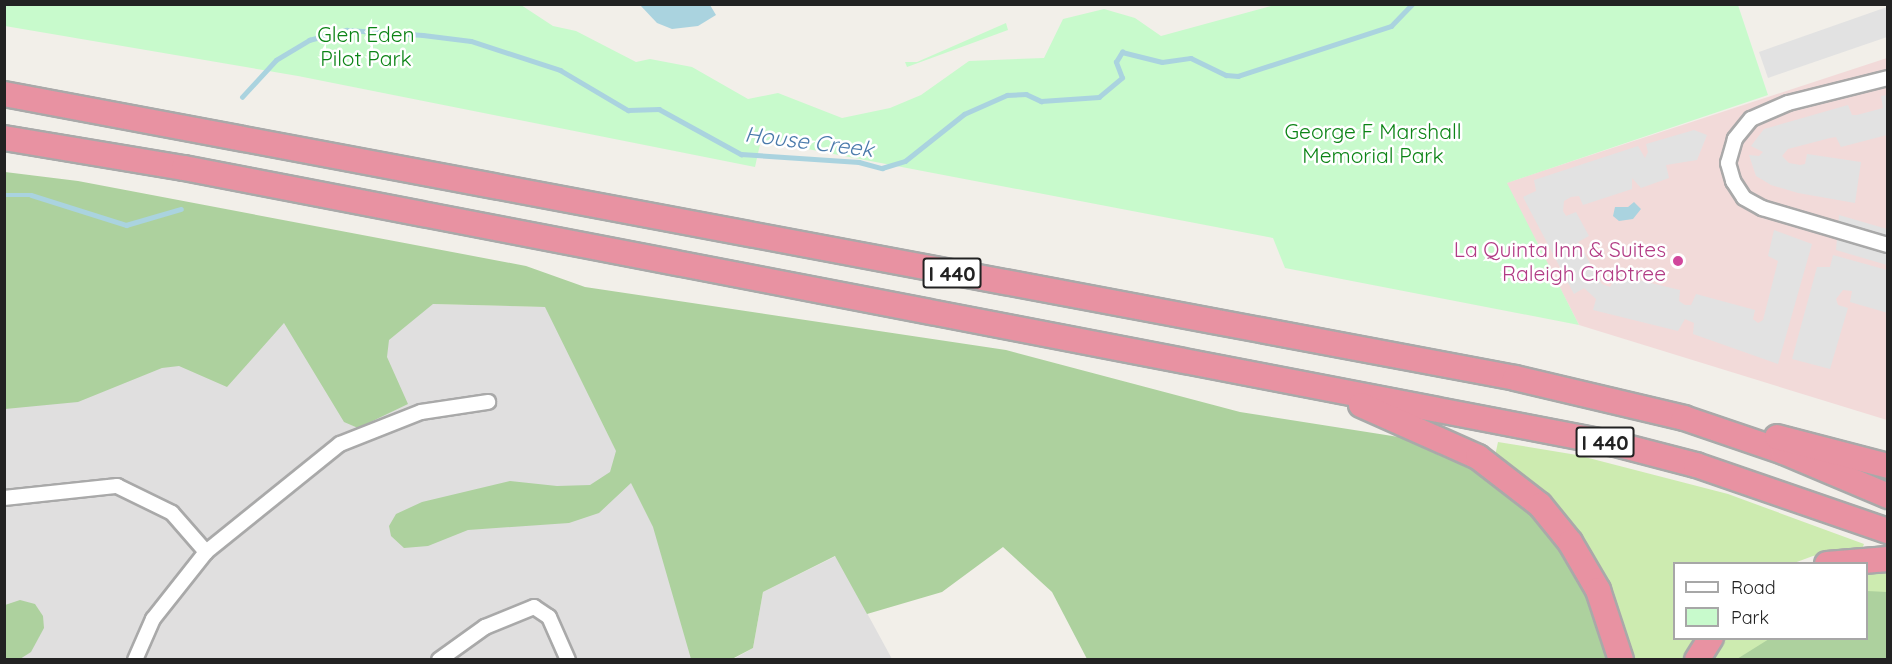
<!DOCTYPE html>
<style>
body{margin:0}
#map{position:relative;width:1892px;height:664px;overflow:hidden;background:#f2efe9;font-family:Quicksand,sans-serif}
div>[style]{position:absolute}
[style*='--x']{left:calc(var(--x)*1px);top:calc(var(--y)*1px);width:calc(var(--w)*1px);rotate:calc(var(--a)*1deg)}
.residential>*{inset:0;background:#e0dfdf}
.commercial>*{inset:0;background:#f2dad9}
.grass>*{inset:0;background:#cdebb0}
.forest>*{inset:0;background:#add19e}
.park>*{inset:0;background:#c8facc}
.parking>*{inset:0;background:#e2e2e2}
.water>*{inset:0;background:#aad3df}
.stream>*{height:4.5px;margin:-2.25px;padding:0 2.25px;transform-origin:2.25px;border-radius:2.25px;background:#aad3df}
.roads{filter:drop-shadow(2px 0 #a9a9a9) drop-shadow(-2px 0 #a9a9a9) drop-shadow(0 2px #a9a9a9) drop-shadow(0 -2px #a9a9a9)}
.street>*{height:14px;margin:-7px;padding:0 7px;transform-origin:7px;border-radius:7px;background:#fff}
.highway>*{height:24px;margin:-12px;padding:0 12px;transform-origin:12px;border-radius:12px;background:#e892a2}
.dots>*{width:16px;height:16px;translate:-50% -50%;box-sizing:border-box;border:3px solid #fff;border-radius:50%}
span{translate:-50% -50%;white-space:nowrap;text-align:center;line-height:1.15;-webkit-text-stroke:5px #fff;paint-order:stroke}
.shield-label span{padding:2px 4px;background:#fff;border:2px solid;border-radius:4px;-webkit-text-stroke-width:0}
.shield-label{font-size:20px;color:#222;font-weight:700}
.park-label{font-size:21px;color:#0c8416}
.hotel-label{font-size:21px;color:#b23c85}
.right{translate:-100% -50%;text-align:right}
.water-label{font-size:22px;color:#4a7aab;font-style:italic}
.frame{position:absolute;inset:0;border:6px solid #222;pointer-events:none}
.legend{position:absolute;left:1673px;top:562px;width:195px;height:78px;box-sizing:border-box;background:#fff;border:2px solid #a7a7a7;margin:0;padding:8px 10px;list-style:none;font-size:18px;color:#222}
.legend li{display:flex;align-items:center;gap:12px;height:30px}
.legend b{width:30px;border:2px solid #a7a7a7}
</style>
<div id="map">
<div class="residential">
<i style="clip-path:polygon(433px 304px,546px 307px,718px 659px,5px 659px,4px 359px)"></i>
<i style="clip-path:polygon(836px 556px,892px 659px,732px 660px,753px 648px,763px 592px)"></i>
</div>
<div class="commercial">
<i style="clip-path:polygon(1887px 58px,1887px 420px,1579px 325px,1506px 183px)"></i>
</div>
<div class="grass">
<i style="clip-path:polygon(1498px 442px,1577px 455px,1728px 494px,1864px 544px,1862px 549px,1813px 556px,1794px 563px,1674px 564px,1674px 638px,1701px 639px,1686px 659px,1628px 659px,1495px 456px)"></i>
<i style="clip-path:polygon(1867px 566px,1887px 567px,1887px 659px,1706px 660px,1722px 639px,1866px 638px)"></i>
</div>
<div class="forest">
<i style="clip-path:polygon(5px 172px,78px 181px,526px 266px,585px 287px,1006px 350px,1240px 412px,1405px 438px,1451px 456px,1500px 485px,1543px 523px,1594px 603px,1612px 659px,1087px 659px,1052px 592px,1003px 547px,942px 592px,867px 614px,835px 556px,763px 592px,753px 648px,732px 659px,691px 659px,653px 527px,631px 483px,599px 513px,569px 523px,468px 530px,428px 546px,404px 548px,391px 536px,389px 526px,396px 514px,422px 502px,510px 481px,557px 486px,590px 485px,610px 472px,616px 451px,545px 307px,433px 304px,389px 340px,387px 357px,408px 404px,358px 428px,344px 422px,284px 323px,227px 387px,179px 366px,162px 368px,78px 402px,5px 409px)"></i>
<i style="clip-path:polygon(1867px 591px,1887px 592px,1887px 659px,1737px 659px,1769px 639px,1866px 638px)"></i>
<i style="clip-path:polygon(20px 600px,35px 604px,43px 616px,44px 628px,31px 652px,20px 659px,5px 659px,5px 605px)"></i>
</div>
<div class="park">
<i style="clip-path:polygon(4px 5px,521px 5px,553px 26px,576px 31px,636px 62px,650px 59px,692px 67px,748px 99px,778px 93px,842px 118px,890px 108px,921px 95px,969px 61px,1044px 58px,1063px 19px,1104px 9px,1135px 18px,1161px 36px,1275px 5px,1738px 5px,1768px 95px,1507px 183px,1579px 325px,1285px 268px,1273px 238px,761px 140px,755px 167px,298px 76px,5px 26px)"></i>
<i style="clip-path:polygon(1006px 23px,1008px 30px,907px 67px,905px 62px,917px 62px)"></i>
</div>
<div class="parking">
<i style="clip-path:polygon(1887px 7px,1887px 37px,1768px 78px,1759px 52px)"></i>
<i style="clip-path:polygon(1887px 95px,1887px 135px,1841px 147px,1836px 137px,1830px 138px,1788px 149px,1782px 156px,1789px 163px,1800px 165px,1805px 164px,1807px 154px,1861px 162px,1855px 203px,1798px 193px,1771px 185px,1756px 176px,1749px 155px,1759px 156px,1763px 152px,1751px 146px,1764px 129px,1848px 105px,1852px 115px,1857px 115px,1883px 108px,1881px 96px)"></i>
<i style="clip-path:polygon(1694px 130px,1707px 135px,1697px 160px,1666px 165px,1669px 178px,1641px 188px,1632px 178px,1632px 189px,1583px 205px,1579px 196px,1571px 197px,1564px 201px,1563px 211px,1566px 216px,1576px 212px,1589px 236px,1578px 242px,1602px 284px,1610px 287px,1618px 275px,1680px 290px,1679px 301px,1685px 305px,1691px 305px,1696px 294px,1755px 310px,1753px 319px,1758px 323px,1763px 320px,1778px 261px,1768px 256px,1774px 230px,1812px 244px,1778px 364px,1693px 334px,1694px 323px,1685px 319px,1678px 331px,1593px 310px,1596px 299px,1584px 288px,1574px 294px,1523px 197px,1536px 191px,1534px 180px,1638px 146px,1645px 158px,1648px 152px,1646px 144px)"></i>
<i style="clip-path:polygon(1839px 215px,1887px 229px,1887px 265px,1836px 250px)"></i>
<i style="clip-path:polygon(1833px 255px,1887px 270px,1888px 313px,1850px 302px,1852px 291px,1843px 290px,1836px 299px,1838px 305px,1848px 308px,1830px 369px,1792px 359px,1817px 267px,1830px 267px)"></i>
</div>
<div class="water">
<i style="clip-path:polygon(640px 5px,710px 5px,716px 15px,698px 26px,672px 29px,657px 23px)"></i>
<i style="clip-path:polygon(1634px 202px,1641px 209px,1633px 219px,1619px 221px,1613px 216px,1615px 207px,1628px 207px)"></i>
</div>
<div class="stream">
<i style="--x:242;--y:97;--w:50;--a:-47.4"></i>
<i style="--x:276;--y:60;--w:39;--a:-31"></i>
<i style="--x:309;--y:40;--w:39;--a:-15"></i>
<i style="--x:347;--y:30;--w:76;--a:3.8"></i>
<i style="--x:423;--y:35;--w:48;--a:7.1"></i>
<i style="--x:471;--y:41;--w:94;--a:18"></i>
<i style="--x:560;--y:70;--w:79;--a:30.5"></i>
<i style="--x:628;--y:110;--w:31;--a:-2"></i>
<i style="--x:659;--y:109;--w:94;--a:28.8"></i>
<i style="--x:741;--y:154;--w:118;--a:3.9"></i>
<i style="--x:859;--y:162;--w:24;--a:15"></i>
<i style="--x:882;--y:168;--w:24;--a:-17"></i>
<i style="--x:905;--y:161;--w:75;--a:-38.5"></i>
<i style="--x:964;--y:114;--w:47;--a:-23.8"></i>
<i style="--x:1007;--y:95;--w:19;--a:-3"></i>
<i style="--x:1026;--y:94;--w:17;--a:25"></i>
<i style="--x:1041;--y:101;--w:58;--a:-3.9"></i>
<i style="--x:1099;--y:97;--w:30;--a:-40"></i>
<i style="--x:1122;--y:78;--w:17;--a:-111"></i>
<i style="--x:1116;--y:62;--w:12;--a:-59"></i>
<i style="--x:1122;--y:52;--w:41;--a:14"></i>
<i style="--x:1162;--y:62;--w:29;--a:-8"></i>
<i style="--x:1191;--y:58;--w:39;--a:26"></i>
<i style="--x:1226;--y:75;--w:12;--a:5"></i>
<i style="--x:1238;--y:76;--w:161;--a:-18.1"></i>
<i style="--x:1391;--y:26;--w:30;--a:-46"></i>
<i style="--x:4;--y:195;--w:27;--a:0"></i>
<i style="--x:31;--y:195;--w:100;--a:17.5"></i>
<i style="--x:126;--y:225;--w:57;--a:-16.2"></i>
</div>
<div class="roads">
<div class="street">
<i style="--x:1888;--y:78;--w:103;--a:166"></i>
<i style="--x:1788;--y:103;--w:40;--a:156.6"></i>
<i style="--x:1751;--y:119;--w:26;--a:129"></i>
<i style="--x:1735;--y:139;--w:25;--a:106"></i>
<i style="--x:1728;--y:163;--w:19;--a:74"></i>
<i style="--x:1733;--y:181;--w:20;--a:57"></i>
<i style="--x:1744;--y:198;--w:21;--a:29"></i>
<i style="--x:1762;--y:208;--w:131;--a:16.4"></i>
<i style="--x:4;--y:498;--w:114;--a:-6.1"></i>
<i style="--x:117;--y:486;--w:61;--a:26.1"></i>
<i style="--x:172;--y:513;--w:52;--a:48.9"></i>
<i style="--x:135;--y:660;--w:45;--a:-66.3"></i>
<i style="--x:153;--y:619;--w:85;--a:-51.7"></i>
<i style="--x:206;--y:552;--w:172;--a:-38.9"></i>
<i style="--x:340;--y:444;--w:87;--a:-21.6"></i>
<i style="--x:421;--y:412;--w:68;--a:-8.5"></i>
<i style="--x:439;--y:660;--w:57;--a:-35.7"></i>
<i style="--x:485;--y:627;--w:53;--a:-22.2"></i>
<i style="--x:534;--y:607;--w:18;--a:34"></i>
<i style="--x:549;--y:617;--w:47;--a:66.2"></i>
</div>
<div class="highway">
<i style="--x:4;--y:94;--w:1537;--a:10.64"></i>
<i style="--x:1515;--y:378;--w:174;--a:13.3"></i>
<i style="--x:1684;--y:418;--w:106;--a:18.8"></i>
<i style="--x:1784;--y:452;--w:113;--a:22.9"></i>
<i style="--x:4;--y:138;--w:182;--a:9.5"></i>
<i style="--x:184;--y:168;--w:1457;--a:10.92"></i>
<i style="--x:1615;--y:444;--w:84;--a:14.5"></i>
<i style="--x:1696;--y:465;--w:203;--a:19"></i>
<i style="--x:1361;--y:405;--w:128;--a:24"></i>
<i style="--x:1478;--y:457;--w:78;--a:37.7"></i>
<i style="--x:1540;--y:505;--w:48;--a:51"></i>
<i style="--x:1570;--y:542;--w:56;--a:59.7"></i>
<i style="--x:1598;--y:590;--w:74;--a:71.8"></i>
<i style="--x:1777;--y:437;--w:115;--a:14.6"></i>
<i style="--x:1827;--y:564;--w:61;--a:-4.7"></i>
<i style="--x:1697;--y:660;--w:26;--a:-58"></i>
</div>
</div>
<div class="dots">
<i style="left:1678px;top:261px;background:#d1479c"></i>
</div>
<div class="shield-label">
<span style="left:952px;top:273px">I 440</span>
<span style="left:1605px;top:442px">I 440</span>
</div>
<div class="park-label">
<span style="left:366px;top:46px">Glen Eden<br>Pilot Park</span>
<span style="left:1373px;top:143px">George F Marshall<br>Memorial Park</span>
</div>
<div class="hotel-label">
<span class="right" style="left:1666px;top:261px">La Quinta Inn &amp; Suites<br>Raleigh Crabtree</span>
</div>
<div class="water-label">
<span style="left:809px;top:142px;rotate:7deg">House Creek</span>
</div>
<div class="frame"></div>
<ul class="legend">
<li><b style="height:8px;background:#fff"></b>Road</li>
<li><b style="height:16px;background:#c8facc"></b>Park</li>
</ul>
</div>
